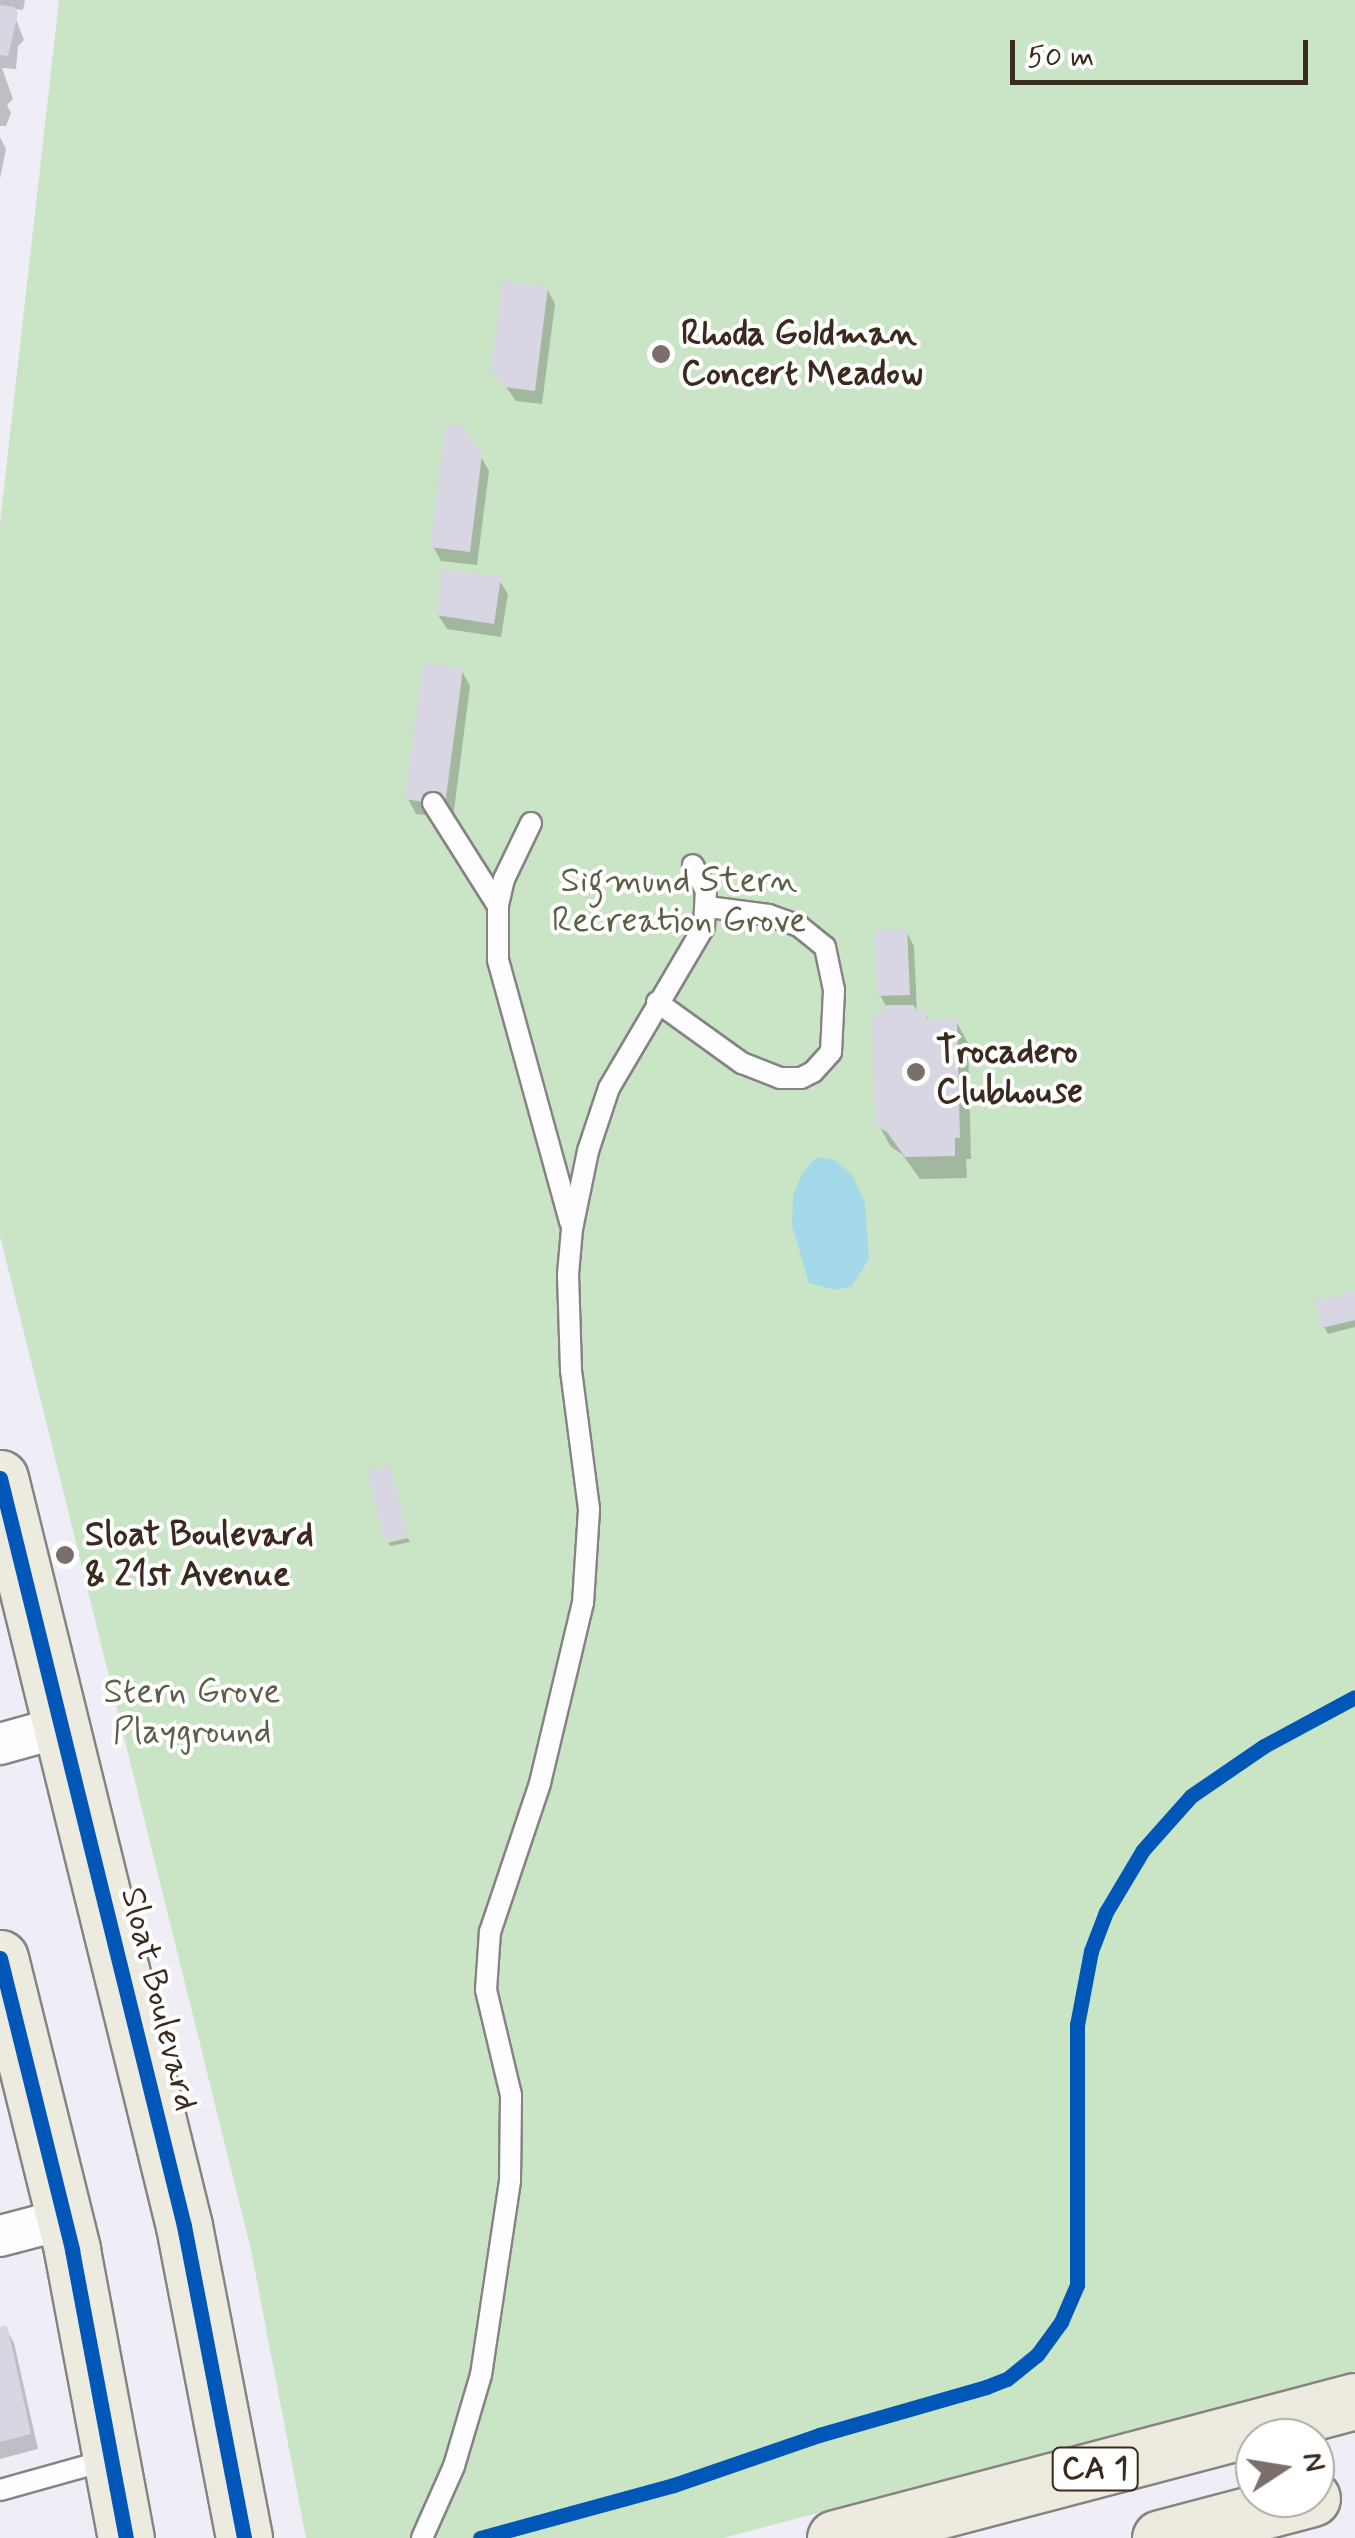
<!DOCTYPE html>
<style>
body{margin:0}
#map{position:relative;width:1355px;height:2538px;overflow:hidden;background:#efeef6;font-family:Mynerve,sans-serif}
div>[style]{position:absolute}
[style*='--x']{left:calc(var(--x)*1px);top:calc(var(--y)*1px);width:calc(var(--w)*1px);rotate:calc(var(--a)*1deg)}
.green>*{inset:0;background:#cae5c6}
.water>*{inset:0;background:#a4d9e9}
.shadow>*{inset:0;background:#0003}
.building>*{inset:0;background:#d9d6e4}
.roads{filter:drop-shadow(2px 0 #878384) drop-shadow(-2px 0 #878384) drop-shadow(0 2px #878384) drop-shadow(0 -2px #878384)}
.service>*{height:20px;margin:-10px;padding:0 10px;transform-origin:10px;border-radius:10px;background:#fdfcfe}
.minor>*{height:40px;margin:-20px;padding:0 20px;transform-origin:20px;border-radius:20px;background:#fdfcfe}
.primary>*{height:55px;margin:-27.5px;padding:0 27.5px;transform-origin:27.5px;border-radius:27.5px;background:#edebe0}
.trunk>*{height:55px;margin:-27.5px;padding:0 27.5px;transform-origin:27.5px;border-radius:27.5px;background:#edebe0}
.cycleway>*{height:15px;margin:-7.5px;padding:0 7.5px;transform-origin:7.5px;border-radius:7.5px;background:#0057b8}
.dots>*{width:28px;height:28px;translate:-50% -50%;box-sizing:border-box;border:5px solid #fff;border-radius:50%}
span{translate:-50% -50%;white-space:nowrap;text-align:center;line-height:1.15;-webkit-text-stroke:8px #fff;paint-order:stroke}
.shield-label span{padding:2px 8px;background:#fff;border:2px solid;border-radius:8px;-webkit-text-stroke-width:0}
.shield-label{font-size:32px;color:#3b2a1e;font-weight:700}
.poi-label{font-size:35px;color:#3b2a1e;font-weight:700}
.left{translate:0 -50%;text-align:left}
.park-label{font-size:35px;color:#5d6044}
.street-label{font-size:35px;color:#3b2a1e}
.north{position:absolute;left:1235px;top:2418px;width:100px;height:100px;box-sizing:border-box;background:#fff;border:2px solid #b1aaa5;border-radius:50%;rotate:78deg;font-size:28px;font-weight:700;line-height:40px;text-align:center;color:#3b2a1e}
.north::after{content:'';display:block;margin:auto;width:35px;height:45px;background:#7a6f6a;clip-path:polygon(50% 0,100% 100%,50% 72%,0 100%)}
.scale{position:absolute;left:1010px;top:40px;width:298px;height:45px;box-sizing:border-box;border:5px solid #3b2a1e;border-top:0;padding-left:12px;font-size:30px;line-height:35px;white-space:nowrap;color:#3b2a1e;-webkit-text-stroke:8px #fff;paint-order:stroke}
</style>
<div id="map">
<div class="green">
<i style="clip-path:polygon(59px 0,1355px 0,1355px 2371px,723px 2538px,306px 2538px,251px 2250px,0 1236px,0 523px)"></i>
</div>
<div class="water">
<i style="clip-path:polygon(817px 1157px,835px 1160px,853px 1176px,865px 1203px,869px 1259px,852px 1286px,836px 1290px,809px 1283px,792px 1226px,793px 1196px,802px 1173px)"></i>
</div>
<div class="shadow">
<i style="clip-path:polygon(0 0,25px 0,23px 10px,12px 9px,24px 40px,18px 46px,16px 69px,2px 68px,13px 99px,7px 105px,11px 113px,6px 126px,0 126px)"></i>
<i style="clip-path:polygon(0 137px,6px 149px,0 179px)"></i>
<i style="clip-path:polygon(547px 289px,555px 304px,542px 404px,516px 401px,493px 368px)"></i>
<i style="clip-path:polygon(480px 455px,489px 471px,477px 565px,441px 561px,433px 546px)"></i>
<i style="clip-path:polygon(499px 580px,508px 594px,501px 637px,447px 629px,438px 615px)"></i>
<i style="clip-path:polygon(462px 671px,470px 686px,453px 818px,416px 814px,408px 799px)"></i>
<i style="clip-path:polygon(906px 931px,914px 946px,917px 1013px,925px 1013px,930px 1022px,956px 1021px,968px 1043px,971px 1159px,966px 1159px,967px 1178px,920px 1179px,902px 1154px,891px 1147px,878px 1124px,887px 1008px,880px 995px)"></i>
<i style="clip-path:polygon(1355px 1293px,1355px 1327px,1328px 1334px,1324px 1327px)"></i>
<i style="clip-path:polygon(408px 1538px,410px 1542px,391px 1546px,388px 1543px)"></i>
<i style="clip-path:polygon(6px 2328px,14px 2343px,38px 2449px,0 2459px,0 2330px)"></i>
</div>
<div class="building">
<i style="clip-path:polygon(0 5px,14px 7px,18px 13px,8px 56px,0 55px)"></i>
<i style="clip-path:polygon(502px 281px,548px 287px,535px 391px,505px 387px,491px 369px)"></i>
<i style="clip-path:polygon(446px 423px,462px 425px,482px 454px,470px 552px,430px 547px)"></i>
<i style="clip-path:polygon(442px 569px,501px 577px,494px 624px,436px 615px)"></i>
<i style="clip-path:polygon(423px 663px,463px 669px,445px 805px,405px 799px)"></i>
<i style="clip-path:polygon(907px 929px,910px 995px,877px 996px,875px 930px)"></i>
<i style="clip-path:polygon(887px 1005px,913px 1005px,918px 1011px,926px 1010px,927px 1019px,957px 1018px,960px 1138px,955px 1138px,955px 1156px,905px 1157px,887px 1132px,875px 1125px,872px 1019px)"></i>
<i style="clip-path:polygon(1355px 1291px,1355px 1320px,1322px 1328px,1315px 1301px)"></i>
<i style="clip-path:polygon(390px 1465px,408px 1535px,385px 1541px,367px 1471px)"></i>
<i style="clip-path:polygon(7px 2325px,31px 2434px,0 2442px,0 2327px)"></i>
</div>
<div class="roads">
<div class="service">
<i style="--x:433;--y:803;--w:122;--a:57.7"></i>
<i style="--x:531;--y:823;--w:62;--a:115.7"></i>
<i style="--x:504;--y:879;--w:28;--a:103"></i>
<i style="--x:498;--y:906;--w:54;--a:90"></i>
<i style="--x:498;--y:960;--w:272;--a:74.6"></i>
<i style="--x:657;--y:1002;--w:105;--a:35.7"></i>
<i style="--x:742;--y:1063;--w:41;--a:21.5"></i>
<i style="--x:780;--y:1078;--w:21;--a:0"></i>
<i style="--x:801;--y:1078;--w:13;--a:-27"></i>
<i style="--x:813;--y:1072;--w:27;--a:-48"></i>
<i style="--x:831;--y:1052;--w:62;--a:-87.2"></i>
<i style="--x:834;--y:990;--w:44;--a:-101.8"></i>
<i style="--x:825;--y:947;--w:33;--a:-141"></i>
<i style="--x:799;--y:926;--w:32;--a:-160"></i>
<i style="--x:769;--y:915;--w:62;--a:-172.5"></i>
<i style="--x:0;--y:2490;--w:115;--a:-15.6"></i>
<i style="--x:422;--y:2538;--w:79;--a:-66"></i>
<i style="--x:454;--y:2466;--w:95;--a:-73.5"></i>
<i style="--x:481;--y:2375;--w:197;--a:-81.5"></i>
<i style="--x:510;--y:2180;--w:85;--a:-89.3"></i>
<i style="--x:511;--y:2095;--w:108;--a:-103.4"></i>
<i style="--x:486;--y:1990;--w:58;--a:-86.1"></i>
<i style="--x:490;--y:1932;--w:157;--a:-71.4"></i>
<i style="--x:540;--y:1783;--w:185;--a:-76.6"></i>
<i style="--x:583;--y:1603;--w:94;--a:-86.3"></i>
<i style="--x:589;--y:1509;--w:140;--a:-97.4"></i>
<i style="--x:571;--y:1370;--w:96;--a:-91.8"></i>
<i style="--x:568;--y:1274;--w:45;--a:-84.9"></i>
<i style="--x:572;--y:1229;--w:80;--a:-78.4"></i>
<i style="--x:588;--y:1151;--w:66;--a:-71.6"></i>
<i style="--x:609;--y:1088;--w:187;--a:-59.5"></i>
<i style="--x:704;--y:927;--w:36;--a:-87"></i>
<i style="--x:706;--y:891;--w:29;--a:-117"></i>
</div>
<div class="minor">
<i style="--x:0;--y:1744;--w:63;--a:-15.6"></i>
<i style="--x:0;--y:2236;--w:67;--a:-14.7"></i>
</div>
<div class="primary">
<i style="--x:0;--y:1478;--w:770;--a:76.18"></i>
<i style="--x:184;--y:2226;--w:318;--a:79.1"></i>
<i style="--x:0;--y:1958;--w:301;--a:76.1"></i>
<i style="--x:72;--y:2250;--w:293;--a:79.4"></i>
</div>
<div class="trunk">
<i style="--x:835;--y:2538;--w:538;--a:-14.76"></i>
<i style="--x:1160;--y:2538;--w:157;--a:-14.7"></i>
</div>
</div>
<div class="cycleway">
<i style="--x:0;--y:1478;--w:770;--a:76.18"></i>
<i style="--x:184;--y:2226;--w:318;--a:79.1"></i>
<i style="--x:0;--y:1958;--w:301;--a:76.1"></i>
<i style="--x:72;--y:2250;--w:293;--a:79.4"></i>
<i style="--x:480;--y:2538;--w:201;--a:-15.3"></i>
<i style="--x:674;--y:2485;--w:153;--a:-19"></i>
<i style="--x:819;--y:2435;--w:174;--a:-16"></i>
<i style="--x:986;--y:2387;--w:22;--a:-21"></i>
<i style="--x:1007;--y:2379;--w:38;--a:-39"></i>
<i style="--x:1037;--y:2355;--w:41;--a:-54"></i>
<i style="--x:1061;--y:2322;--w:40;--a:-66.6"></i>
<i style="--x:1077;--y:2285;--w:260;--a:-90"></i>
<i style="--x:1077;--y:2025;--w:75;--a:-79.3"></i>
<i style="--x:1091;--y:1951;--w:42;--a:-69"></i>
<i style="--x:1106;--y:1912;--w:72;--a:-59.2"></i>
<i style="--x:1143;--y:1850;--w:72;--a:-48.4"></i>
<i style="--x:1191;--y:1796;--w:88;--a:-34.4"></i>
<i style="--x:1264;--y:1746;--w:103;--a:-28.3"></i>
</div>
<div class="dots">
<i style="left:661px;top:354px;background:#7a6f6a"></i>
<i style="left:916px;top:1072px;background:#7a6f6a"></i>
<i style="left:65px;top:1555px;background:#7a6f6a"></i>
</div>
<div class="shield-label">
<span style="left:1095px;top:2469px">CA 1</span>
</div>
<div class="poi-label">
<span class="left" style="left:681px;top:354px">Rhoda Goldman<br>Concert Meadow</span>
<span class="left" style="left:936px;top:1072px">Trocadero<br>Clubhouse</span>
<span class="left" style="left:85px;top:1555px">Sloat Boulevard<br>&amp; 21st Avenue</span>
</div>
<div class="park-label">
<span style="left:679px;top:901px">Sigmund Stern<br>Recreation Grove</span>
<span style="left:192px;top:1712px">Stern Grove<br>Playground</span>
</div>
<div class="street-label">
<span style="left:159px;top:1999px;rotate:76deg">Sloat Boulevard</span>
</div>
<div class="north">N</div>
<div class="scale">50 m</div>
</div>
